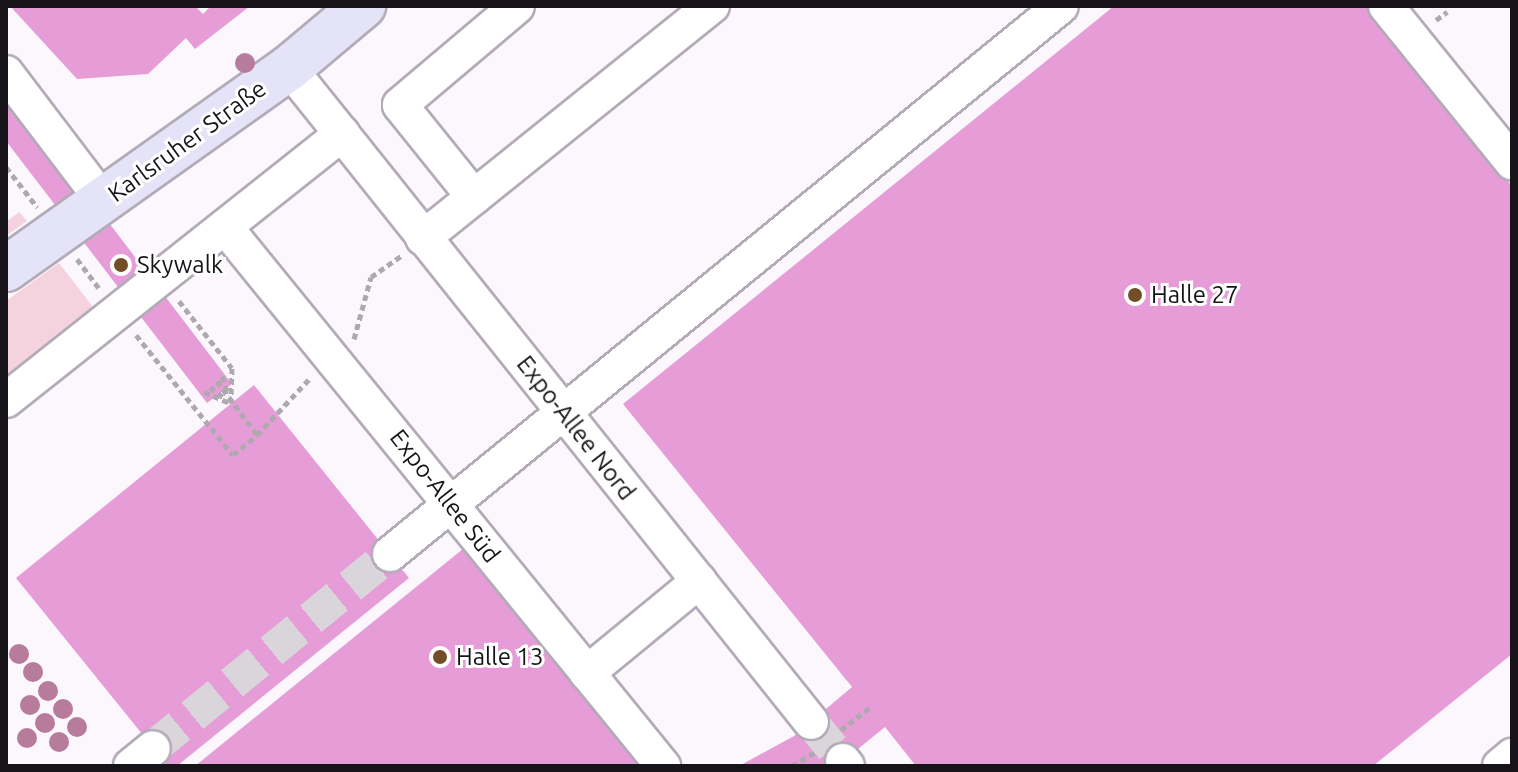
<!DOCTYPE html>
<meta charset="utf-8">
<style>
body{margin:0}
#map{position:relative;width:1518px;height:772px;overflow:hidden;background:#fbf7fd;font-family:Ubuntu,sans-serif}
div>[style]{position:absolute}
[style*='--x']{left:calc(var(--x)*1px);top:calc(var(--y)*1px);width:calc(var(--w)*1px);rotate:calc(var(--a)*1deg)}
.green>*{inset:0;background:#f5d3de}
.building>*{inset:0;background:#e69cd7}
.minor-tunnel>*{height:34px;margin-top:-17px;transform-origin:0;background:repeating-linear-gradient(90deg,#d9d5db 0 34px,transparent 0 51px)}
.path>*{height:5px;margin-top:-2.5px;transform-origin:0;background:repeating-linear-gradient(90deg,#ada9af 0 6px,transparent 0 10px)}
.roads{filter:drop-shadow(2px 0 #b3abb8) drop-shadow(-2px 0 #b3abb8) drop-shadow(0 2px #b3abb8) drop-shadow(0 -2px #b3abb8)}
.minor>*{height:34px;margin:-17px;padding:0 17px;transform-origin:17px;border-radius:17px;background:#fff}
.major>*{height:44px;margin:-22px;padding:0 22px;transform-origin:22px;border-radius:22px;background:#e4e3f7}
.trees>*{width:20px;height:20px;margin:-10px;border-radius:50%;background:#b77b9b}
.dots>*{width:22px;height:22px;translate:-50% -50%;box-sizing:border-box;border:4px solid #fff;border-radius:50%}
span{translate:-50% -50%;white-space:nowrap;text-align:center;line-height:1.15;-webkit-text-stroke:6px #fff;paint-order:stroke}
.street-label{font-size:24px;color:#171419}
.poi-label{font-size:24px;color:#171419}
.left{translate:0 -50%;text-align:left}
.frame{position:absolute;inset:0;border:8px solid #171419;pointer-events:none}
</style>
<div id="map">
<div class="green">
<i style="clip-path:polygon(19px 212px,27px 221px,6px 236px,6px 222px)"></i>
<i style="clip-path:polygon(59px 263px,93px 307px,6px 378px,6px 301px)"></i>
</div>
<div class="building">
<i style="clip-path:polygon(10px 6px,195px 6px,203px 14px,211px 6px,250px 6px,195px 49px,186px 38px,148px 74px,77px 79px)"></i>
<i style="clip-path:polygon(1114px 6px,1367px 6px,1512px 186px,1512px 654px,1373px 766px,916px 766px,885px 727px,837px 766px,739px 766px,794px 736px,852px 687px,623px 404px)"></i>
<i style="clip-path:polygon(6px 88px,232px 384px,207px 403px,6px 141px)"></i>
<i style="clip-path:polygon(254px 385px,409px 578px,177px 766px,168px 766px,16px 578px)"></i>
<i style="clip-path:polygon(463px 549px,639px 766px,195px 766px)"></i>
</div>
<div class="minor-tunnel">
<i style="--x:811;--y:722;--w:50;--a:50.6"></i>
<i style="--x:153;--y:748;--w:306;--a:-39.3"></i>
</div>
<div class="path">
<i style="--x:1436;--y:20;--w:14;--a:-36"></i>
<i style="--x:6;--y:167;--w:51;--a:52.2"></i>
<i style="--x:77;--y:259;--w:39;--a:53"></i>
<i style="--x:179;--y:301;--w:85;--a:51.7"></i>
<i style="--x:232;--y:368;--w:35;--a:92"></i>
<i style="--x:136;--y:335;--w:154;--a:51.1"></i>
<i style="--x:233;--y:455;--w:31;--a:-40"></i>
<i style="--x:354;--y:339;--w:64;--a:-74.7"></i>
<i style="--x:371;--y:277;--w:37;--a:-35"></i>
<i style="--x:222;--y:376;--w:20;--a:72"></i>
<i style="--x:217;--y:381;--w:67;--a:53.5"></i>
<i style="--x:257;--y:435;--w:79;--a:-47"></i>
<i style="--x:210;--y:387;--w:18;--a:38"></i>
<i style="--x:204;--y:392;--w:28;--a:23"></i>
<i style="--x:841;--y:730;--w:36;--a:-38"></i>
<i style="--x:792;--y:766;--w:27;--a:-31"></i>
</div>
<div class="roads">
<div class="minor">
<i style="--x:1386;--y:6;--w:201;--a:51.1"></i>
<i style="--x:6;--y:73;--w:161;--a:52.8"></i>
<i style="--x:342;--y:134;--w:752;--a:51.42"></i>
<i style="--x:474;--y:197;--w:118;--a:-128.8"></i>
<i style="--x:400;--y:105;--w:153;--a:-40.2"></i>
<i style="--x:225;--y:227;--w:695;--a:50.9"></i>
<i style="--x:423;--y:238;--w:371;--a:-38.8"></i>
<i style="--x:6;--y:400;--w:429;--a:-38.4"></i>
<i style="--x:342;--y:134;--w:85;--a:-128.8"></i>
<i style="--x:390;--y:554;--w:866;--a:-39.24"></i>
<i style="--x:587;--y:673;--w:145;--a:-39.4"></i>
<i style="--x:843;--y:761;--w:6;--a:51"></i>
<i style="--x:131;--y:766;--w:28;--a:-39"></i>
<i style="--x:1500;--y:766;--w:16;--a:-40"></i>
</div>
<div class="major">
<i style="--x:6;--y:269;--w:347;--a:-35.4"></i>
<i style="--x:289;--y:68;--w:97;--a:-40"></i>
</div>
</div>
<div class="trees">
<i style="left:245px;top:63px"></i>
<i style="left:19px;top:654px"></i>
<i style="left:33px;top:672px"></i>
<i style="left:48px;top:691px"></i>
<i style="left:30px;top:705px"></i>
<i style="left:63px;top:709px"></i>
<i style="left:45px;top:723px"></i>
<i style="left:77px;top:727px"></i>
<i style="left:27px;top:738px"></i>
<i style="left:59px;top:742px"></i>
</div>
<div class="dots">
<i style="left:121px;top:265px;background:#714d28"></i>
<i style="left:1135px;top:295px;background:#714d28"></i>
<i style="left:440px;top:657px;background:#714d28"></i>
</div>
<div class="street-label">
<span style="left:187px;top:141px;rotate:-36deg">Karlsruher Straße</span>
<span style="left:576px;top:428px;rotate:52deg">Expo-Allee Nord</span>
<span style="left:445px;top:496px;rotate:52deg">Expo-Allee Süd</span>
</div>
<div class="poi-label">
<span class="left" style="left:137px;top:265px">Skywalk</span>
<span class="left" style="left:1151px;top:295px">Halle 27</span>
<span class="left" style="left:456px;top:657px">Halle 13</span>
</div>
<div class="frame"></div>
</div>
